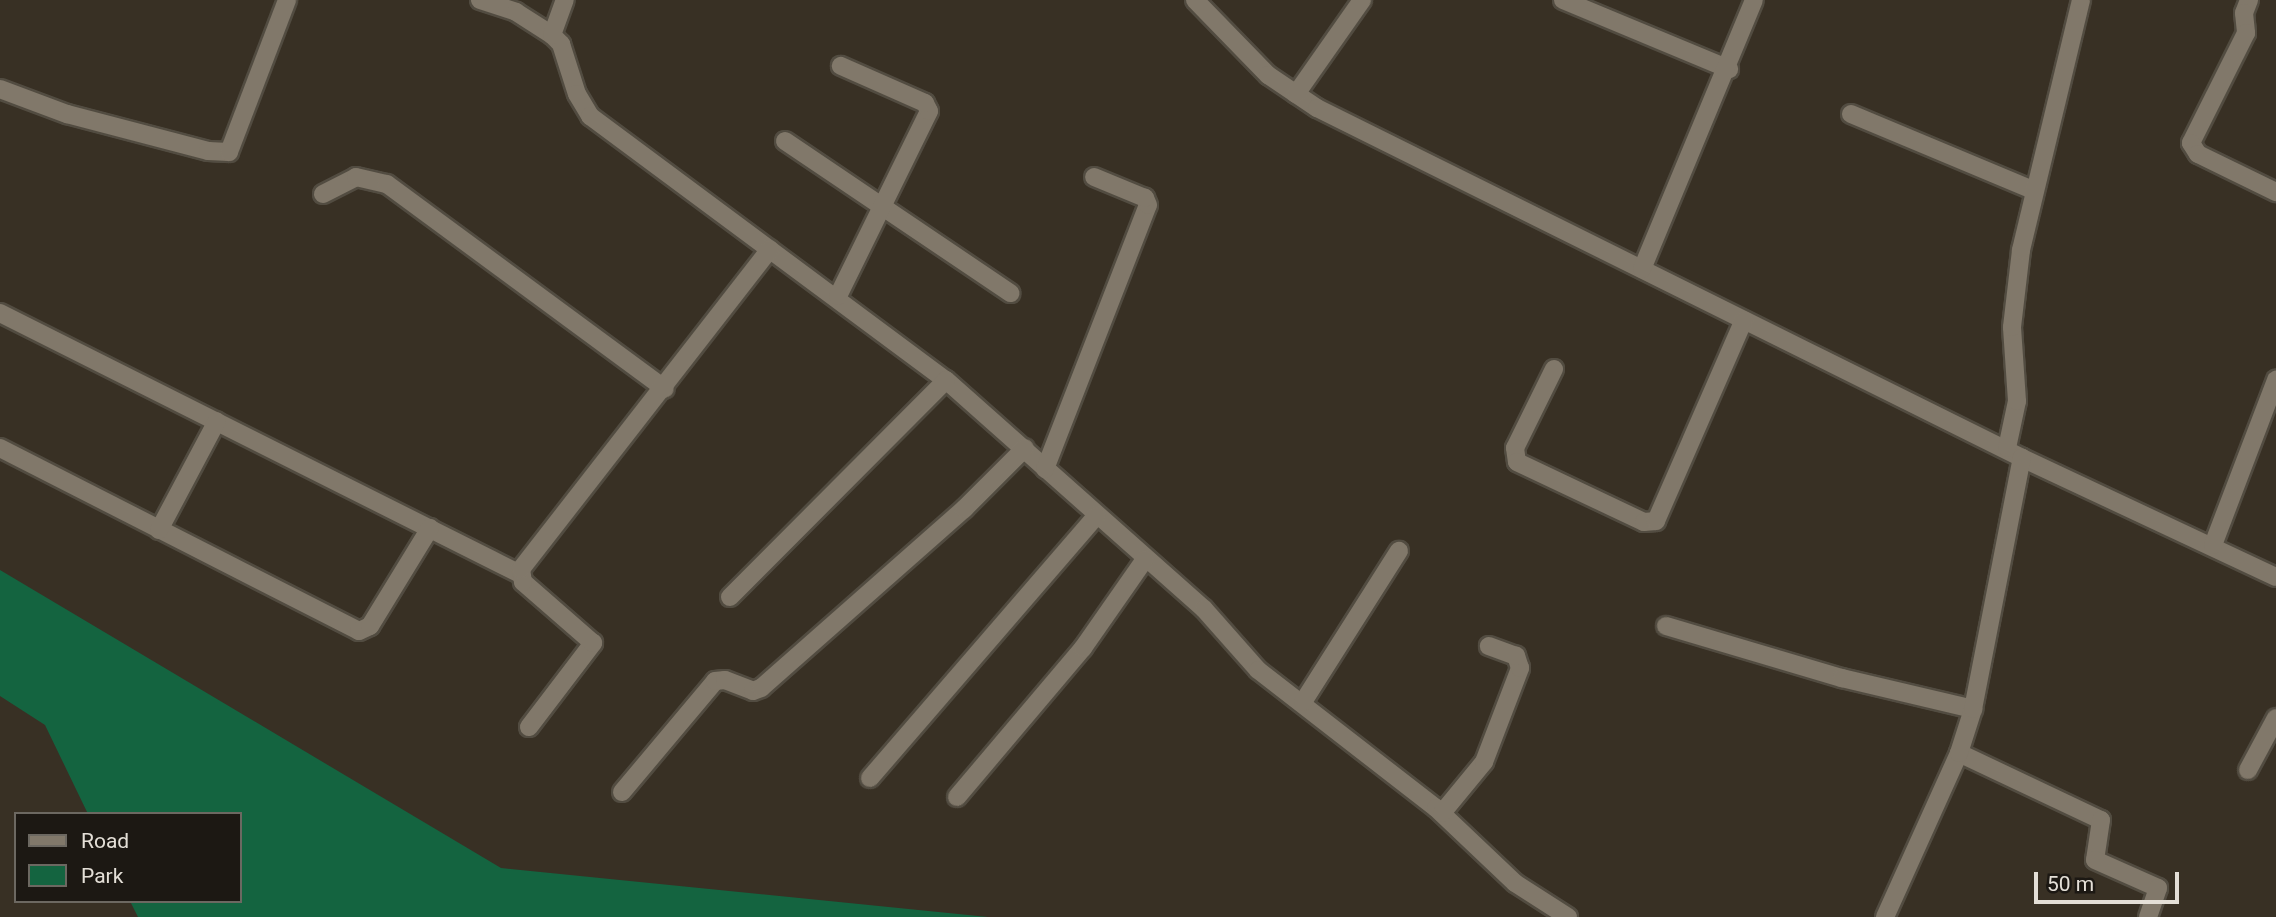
<!DOCTYPE html>
<style>
body{margin:0}
#map{position:relative;width:2276px;height:917px;overflow:hidden;background:#383024;font-family:Roboto,sans-serif}
div>[style]{position:absolute}
[style*='--x']{left:calc(var(--x)*1px);top:calc(var(--y)*1px);width:calc(var(--w)*1px);rotate:calc(var(--a)*1deg)}
.green>*{inset:0;background:#146440}
.roads{filter:drop-shadow(2px 0 #524c41) drop-shadow(-2px 0 #524c41) drop-shadow(0 2px #524c41) drop-shadow(0 -2px #524c41)}
.minor>*{height:18px;margin:-9px;padding:0 9px;transform-origin:9px;border-radius:9px;background:#81786a}
span{translate:-50% -50%;white-space:nowrap;text-align:center;line-height:1.15;-webkit-text-stroke:5px #1c1813;paint-order:stroke}
.legend{position:absolute;left:14px;top:812px;width:228px;height:91px;box-sizing:border-box;background:#1c1813;border:2px solid #6c6861;margin:0;padding:9px 12px;list-style:none;font-size:21px;color:#e4dfd7}
.legend li{display:flex;align-items:center;gap:14px;height:35px}
.legend b{width:35px;border:2px solid #6c6861}
.scale{position:absolute;left:2034px;top:872px;width:145px;height:32px;box-sizing:border-box;border:4px solid #e4dfd7;border-top:0;padding-left:9px;font-size:21px;line-height:24px;white-space:nowrap;color:#e4dfd7;-webkit-text-stroke:5px #1c1813;paint-order:stroke}
</style>
<div id="map">
<div class="green">
<i style="clip-path:polygon(0 570px,501px 868px,988px 917px,138px 917px,130px 901px,240px 901px,240px 814px,88px 814px,45px 725px,0 696px)"></i>
</div>
<div class="roads">
<div class="minor">
<i style="--x:480;--y:0;--w:38;--a:18"></i>
<i style="--x:516;--y:12;--w:43;--a:32.6"></i>
<i style="--x:552;--y:35;--w:13;--a:45"></i>
<i style="--x:561;--y:44;--w:52;--a:72.3"></i>
<i style="--x:577;--y:94;--w:26;--a:59"></i>
<i style="--x:590;--y:116;--w:443;--a:36.6"></i>
<i style="--x:946;--y:380;--w:345;--a:41.6"></i>
<i style="--x:1204;--y:609;--w:81;--a:48.5"></i>
<i style="--x:1258;--y:670;--w:225;--a:37.8"></i>
<i style="--x:1436;--y:808;--w:109;--a:43.5"></i>
<i style="--x:1515;--y:883;--w:63;--a:32.7"></i>
<i style="--x:1195;--y:0;--w:105;--a:45.8"></i>
<i style="--x:1268;--y:75;--w:59;--a:34"></i>
<i style="--x:1317;--y:108;--w:787;--a:26.4"></i>
<i style="--x:2022;--y:458;--w:280;--a:25.1"></i>
<i style="--x:1563;--y:0;--w:180;--a:22.6"></i>
<i style="--x:2249;--y:0;--w:14;--a:111"></i>
<i style="--x:2244;--y:13;--w:20;--a:84"></i>
<i style="--x:2246;--y:33;--w:123;--a:116.6"></i>
<i style="--x:2191;--y:143;--w:13;--a:58"></i>
<i style="--x:2198;--y:154;--w:87;--a:26"></i>
<i style="--x:552;--y:35;--w:37;--a:-70"></i>
<i style="--x:0;--y:89;--w:72;--a:20.5"></i>
<i style="--x:67;--y:114;--w:146;--a:14.7"></i>
<i style="--x:208;--y:151;--w:21;--a:3"></i>
<i style="--x:229;--y:152;--w:163;--a:-69.1"></i>
<i style="--x:1296;--y:94;--w:115;--a:-54.9"></i>
<i style="--x:1851;--y:114;--w:197;--a:22.7"></i>
<i style="--x:785;--y:141;--w:272;--a:34"></i>
<i style="--x:323;--y:194;--w:37;--a:-27"></i>
<i style="--x:356;--y:177;--w:32;--a:13"></i>
<i style="--x:387;--y:184;--w:345;--a:36.4"></i>
<i style="--x:1642;--y:269;--w:291;--a:-67.4"></i>
<i style="--x:838;--y:296;--w:206;--a:-63.8"></i>
<i style="--x:929;--y:111;--w:9;--a:-117"></i>
<i style="--x:925;--y:103;--w:92;--a:-156.2"></i>
<i style="--x:0;--y:313;--w:582;--a:26.65"></i>
<i style="--x:1554;--y:369;--w:88;--a:116.3"></i>
<i style="--x:1515;--y:448;--w:14;--a:82"></i>
<i style="--x:1517;--y:462;--w:140;--a:25.3"></i>
<i style="--x:1644;--y:522;--w:12;--a:-5"></i>
<i style="--x:1656;--y:521;--w:219;--a:-66.4"></i>
<i style="--x:0;--y:448;--w:403;--a:27"></i>
<i style="--x:359;--y:631;--w:12;--a:-24"></i>
<i style="--x:370;--y:626;--w:115;--a:-58.5"></i>
<i style="--x:2007;--y:448;--w:48;--a:-78"></i>
<i style="--x:2017;--y:401;--w:74;--a:-93.9"></i>
<i style="--x:2012;--y:327;--w:78;--a:-83.3"></i>
<i style="--x:2021;--y:250;--w:257;--a:-76.5"></i>
<i style="--x:1045;--y:469;--w:283;--a:-68.7"></i>
<i style="--x:1148;--y:205;--w:8;--a:-113"></i>
<i style="--x:1145;--y:198;--w:55;--a:-157.6"></i>
<i style="--x:159;--y:530;--w:123;--a:-62"></i>
<i style="--x:2213;--y:545;--w:177;--a:-69.1"></i>
<i style="--x:730;--y:597;--w:306;--a:-45.1"></i>
<i style="--x:1666;--y:626;--w:184;--a:16.5"></i>
<i style="--x:1842;--y:678;--w:135;--a:13.3"></i>
<i style="--x:1303;--y:702;--w:179;--a:-57.6"></i>
<i style="--x:529;--y:727;--w:106;--a:-52.7"></i>
<i style="--x:593;--y:643;--w:93;--a:-138.9"></i>
<i style="--x:523;--y:582;--w:13;--a:-99"></i>
<i style="--x:521;--y:569;--w:405;--a:-52.1"></i>
<i style="--x:1959;--y:753;--w:157;--a:25.3"></i>
<i style="--x:2101;--y:820;--w:40;--a:98.5"></i>
<i style="--x:2095;--y:860;--w:69;--a:24"></i>
<i style="--x:2158;--y:888;--w:31;--a:109"></i>
<i style="--x:2248;--y:770;--w:59;--a:-61.7"></i>
<i style="--x:870;--y:778;--w:346;--a:-49.2"></i>
<i style="--x:622;--y:792;--w:145;--a:-50"></i>
<i style="--x:715;--y:681;--w:10;--a:-6"></i>
<i style="--x:725;--y:680;--w:30;--a:21"></i>
<i style="--x:753;--y:691;--w:9;--a:-21"></i>
<i style="--x:761;--y:688;--w:271;--a:-41.4"></i>
<i style="--x:964;--y:509;--w:86;--a:-45"></i>
<i style="--x:957;--y:797;--w:195;--a:-49.8"></i>
<i style="--x:1083;--y:648;--w:108;--a:-55.1"></i>
<i style="--x:1442;--y:813;--w:66;--a:-50.5"></i>
<i style="--x:1484;--y:762;--w:101;--a:-69"></i>
<i style="--x:1520;--y:668;--w:13;--a:-108"></i>
<i style="--x:1516;--y:656;--w:29;--a:-160"></i>
<i style="--x:1885;--y:917;--w:180;--a:-65.7"></i>
<i style="--x:1959;--y:753;--w:46;--a:-72.3"></i>
<i style="--x:1973;--y:709;--w:256;--a:-79"></i>
</div>
</div>
<ul class="legend">
<li><b style="height:9px;background:#81786a"></b>Road</li>
<li><b style="height:19px;background:#146440"></b>Park</li>
</ul>
<div class="scale">50 m</div>
</div>
